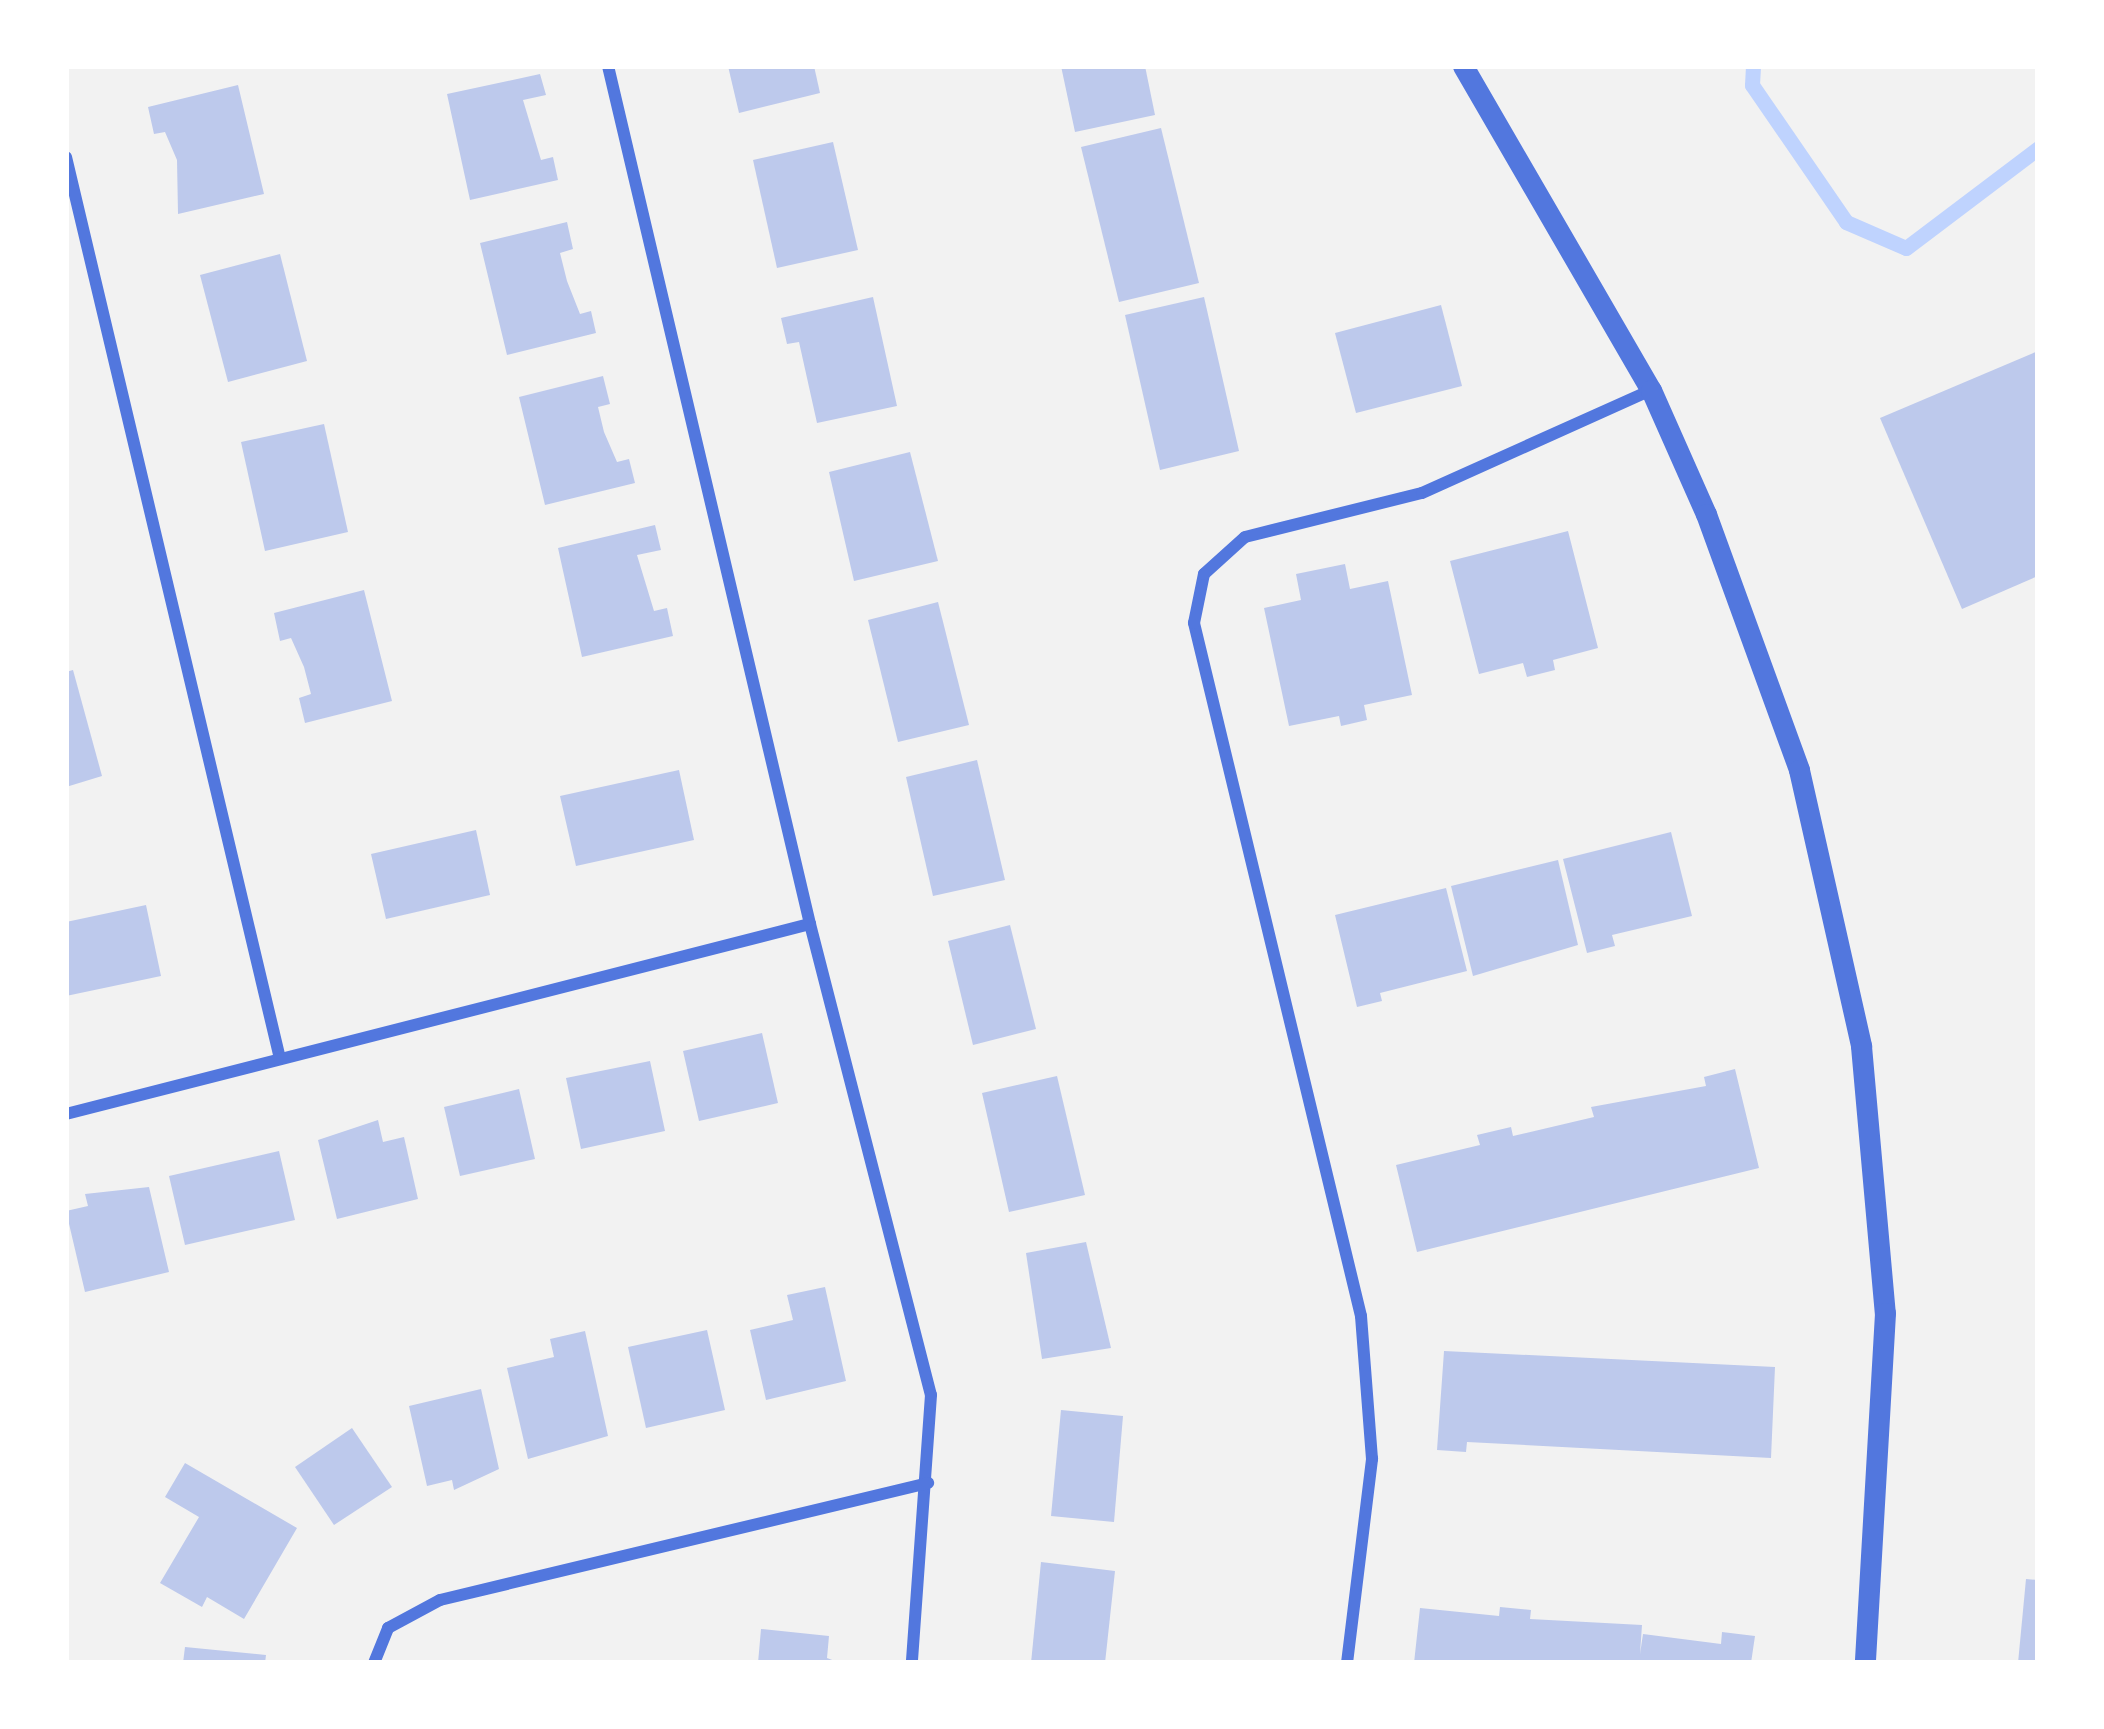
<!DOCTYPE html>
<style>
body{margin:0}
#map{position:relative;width:2104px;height:1729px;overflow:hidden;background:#f2f2f2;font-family:"PT Sans Narrow",sans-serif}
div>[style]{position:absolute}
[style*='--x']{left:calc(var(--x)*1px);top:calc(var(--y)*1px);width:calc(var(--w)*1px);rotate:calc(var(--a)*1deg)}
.stream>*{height:15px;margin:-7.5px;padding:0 7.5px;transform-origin:7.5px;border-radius:7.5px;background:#bfd3fe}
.building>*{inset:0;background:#bdc9ec}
.minor>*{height:12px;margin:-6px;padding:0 6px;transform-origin:6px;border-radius:6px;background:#5277de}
.tertiary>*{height:21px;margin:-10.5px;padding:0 10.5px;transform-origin:10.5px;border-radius:10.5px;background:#5277de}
span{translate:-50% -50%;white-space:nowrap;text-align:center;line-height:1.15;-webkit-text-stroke:9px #fff;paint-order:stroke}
.frame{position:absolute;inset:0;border:69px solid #fff;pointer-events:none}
</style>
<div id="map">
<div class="stream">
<i style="--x:1753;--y:66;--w:19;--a:93"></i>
<i style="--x:1752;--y:85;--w:166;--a:55.5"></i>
<i style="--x:1846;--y:222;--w:65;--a:23.4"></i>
<i style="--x:1906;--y:248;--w:166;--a:-37.1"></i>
</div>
<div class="building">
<i style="clip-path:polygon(728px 66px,814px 66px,820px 93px,739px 113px)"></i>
<i style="clip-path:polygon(1061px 66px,1145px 66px,1155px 115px,1075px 132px)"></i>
<i style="clip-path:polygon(540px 74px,546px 95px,523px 100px,541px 160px,553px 157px,558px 180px,470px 200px,447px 94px)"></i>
<i style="clip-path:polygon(238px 85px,264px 194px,178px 214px,177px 160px,165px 132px,154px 134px,148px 107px)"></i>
<i style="clip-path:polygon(1161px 128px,1199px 283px,1119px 302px,1081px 147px)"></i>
<i style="clip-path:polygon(833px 142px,858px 250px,777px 268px,753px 160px)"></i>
<i style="clip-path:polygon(567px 222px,573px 249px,560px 253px,567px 281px,580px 314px,591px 311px,596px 333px,507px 355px,480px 243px)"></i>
<i style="clip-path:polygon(280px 254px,307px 361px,228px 382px,200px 275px)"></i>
<i style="clip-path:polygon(873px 297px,897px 406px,817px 423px,799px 342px,787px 344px,781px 318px)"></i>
<i style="clip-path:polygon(1204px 297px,1239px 451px,1160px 470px,1125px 315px)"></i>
<i style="clip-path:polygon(1441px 305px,1462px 386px,1356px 413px,1335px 333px)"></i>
<i style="clip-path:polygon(2038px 351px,2038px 576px,1962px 609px,1880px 418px)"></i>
<i style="clip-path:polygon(603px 376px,610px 404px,598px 407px,604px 432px,617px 462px,629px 459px,635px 483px,545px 505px,519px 397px)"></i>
<i style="clip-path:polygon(324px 424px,348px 532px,265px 551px,241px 442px)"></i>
<i style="clip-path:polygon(910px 452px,938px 561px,854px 581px,829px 472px)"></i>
<i style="clip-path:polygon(655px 525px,661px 550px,637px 555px,654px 611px,667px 608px,673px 636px,582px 657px,558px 548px)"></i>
<i style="clip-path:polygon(1568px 531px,1598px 648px,1553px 660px,1555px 670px,1527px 677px,1523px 663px,1479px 674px,1450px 561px)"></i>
<i style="clip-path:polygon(1345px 564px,1350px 589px,1388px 581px,1412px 695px,1364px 705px,1367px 720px,1341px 726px,1339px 716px,1289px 726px,1264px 608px,1301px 600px,1296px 574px)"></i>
<i style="clip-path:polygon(364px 590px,392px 701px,305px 723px,299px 698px,311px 694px,304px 667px,291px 638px,280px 641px,274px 613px)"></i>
<i style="clip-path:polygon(938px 602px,969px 725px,898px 742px,868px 620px)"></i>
<i style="clip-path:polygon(73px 670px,102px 776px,66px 787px,66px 672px)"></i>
<i style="clip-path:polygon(977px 760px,1005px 880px,933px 896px,906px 777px)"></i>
<i style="clip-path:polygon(679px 770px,694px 840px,576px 866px,560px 796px)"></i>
<i style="clip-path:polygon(476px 830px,490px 895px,386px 919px,371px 854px)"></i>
<i style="clip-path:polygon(1671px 832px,1692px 916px,1612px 935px,1615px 946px,1587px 953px,1563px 859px)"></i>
<i style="clip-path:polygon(1558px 860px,1578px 945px,1473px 976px,1451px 886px)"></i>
<i style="clip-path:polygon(1446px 888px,1467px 971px,1380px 993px,1382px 1001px,1357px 1007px,1335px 915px)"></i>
<i style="clip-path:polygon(146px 905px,161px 976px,66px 996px,66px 922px)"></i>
<i style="clip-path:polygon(1010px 925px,1036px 1029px,973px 1045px,948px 941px)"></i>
<i style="clip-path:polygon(762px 1033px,778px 1103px,699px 1121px,683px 1051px)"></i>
<i style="clip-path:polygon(650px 1061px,665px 1131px,581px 1149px,566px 1078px)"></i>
<i style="clip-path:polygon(1735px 1069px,1759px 1168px,1417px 1252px,1396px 1165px,1480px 1145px,1477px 1135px,1511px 1127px,1513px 1136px,1594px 1117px,1591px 1107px,1706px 1086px,1704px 1077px)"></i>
<i style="clip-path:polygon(1057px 1076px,1085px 1195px,1009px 1212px,982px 1093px)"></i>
<i style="clip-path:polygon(519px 1089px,535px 1159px,460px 1176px,444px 1107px)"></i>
<i style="clip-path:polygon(378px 1120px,383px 1142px,404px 1137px,418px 1199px,337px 1219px,318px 1140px)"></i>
<i style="clip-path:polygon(279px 1151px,295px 1220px,185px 1245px,169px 1176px)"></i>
<i style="clip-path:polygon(149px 1187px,169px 1272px,85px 1292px,66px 1211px,88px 1206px,85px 1194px)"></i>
<i style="clip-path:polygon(1086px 1242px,1111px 1348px,1042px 1359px,1026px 1253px)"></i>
<i style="clip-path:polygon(825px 1287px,846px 1381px,766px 1400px,750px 1330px,793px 1320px,787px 1295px)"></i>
<i style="clip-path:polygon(707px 1330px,725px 1410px,646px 1428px,628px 1347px)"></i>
<i style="clip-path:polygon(585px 1331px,608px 1436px,528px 1459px,507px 1368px,554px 1357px,550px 1339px)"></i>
<i style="clip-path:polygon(1444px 1351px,1775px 1367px,1771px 1458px,1467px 1442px,1466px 1452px,1437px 1450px)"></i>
<i style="clip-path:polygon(481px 1389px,499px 1469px,454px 1490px,452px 1480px,427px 1486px,409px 1406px)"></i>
<i style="clip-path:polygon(1061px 1410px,1123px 1416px,1114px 1522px,1051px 1516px)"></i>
<i style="clip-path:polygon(352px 1428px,392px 1487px,334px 1525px,295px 1467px)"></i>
<i style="clip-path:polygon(185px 1463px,297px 1528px,244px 1619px,207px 1597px,202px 1607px,160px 1583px,199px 1517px,165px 1497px)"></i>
<i style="clip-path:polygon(1041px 1562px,1115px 1571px,1105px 1663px,1031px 1663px)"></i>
<i style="clip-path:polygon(2026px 1579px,2038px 1580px,2038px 1663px,2018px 1663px)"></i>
<i style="clip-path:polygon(1500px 1607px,1531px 1610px,1530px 1619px,1642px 1625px,1640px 1654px,1643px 1634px,1721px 1644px,1722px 1632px,1755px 1636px,1751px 1663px,1414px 1663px,1420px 1608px,1499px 1616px)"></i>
<i style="clip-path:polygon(761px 1629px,829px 1636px,827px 1658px,840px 1663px,758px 1663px)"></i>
<i style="clip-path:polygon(185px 1647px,266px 1655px,265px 1663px,183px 1663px)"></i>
</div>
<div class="minor">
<i style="--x:608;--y:66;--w:881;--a:76.75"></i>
<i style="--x:810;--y:924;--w:486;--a:75.6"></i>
<i style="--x:931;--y:1395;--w:269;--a:94.1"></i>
<i style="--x:66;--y:157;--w:927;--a:76.65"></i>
<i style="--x:66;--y:1114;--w:768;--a:-14.33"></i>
<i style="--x:374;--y:1663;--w:38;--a:-68"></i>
<i style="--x:388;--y:1628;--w:59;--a:-28.3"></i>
<i style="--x:440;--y:1600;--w:502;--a:-13.48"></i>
<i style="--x:1347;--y:1663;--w:206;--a:-83"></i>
<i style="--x:1372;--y:1459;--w:143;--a:-94.4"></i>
<i style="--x:1361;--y:1316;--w:713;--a:-103.55"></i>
<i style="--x:1194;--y:623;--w:50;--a:-78.5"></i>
<i style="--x:1204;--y:574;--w:55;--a:-42.1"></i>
<i style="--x:1245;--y:537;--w:182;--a:-14"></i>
<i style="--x:1422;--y:493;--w:251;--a:-24.2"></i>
</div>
<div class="tertiary">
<i style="--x:1463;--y:66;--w:375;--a:59.9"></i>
<i style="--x:1651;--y:390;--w:136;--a:66.1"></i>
<i style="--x:1706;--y:514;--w:272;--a:70"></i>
<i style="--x:1799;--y:770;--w:283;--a:77.3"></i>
<i style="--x:1861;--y:1046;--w:268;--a:84.9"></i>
<i style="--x:1885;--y:1313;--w:351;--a:93.3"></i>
</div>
<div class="frame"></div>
</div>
